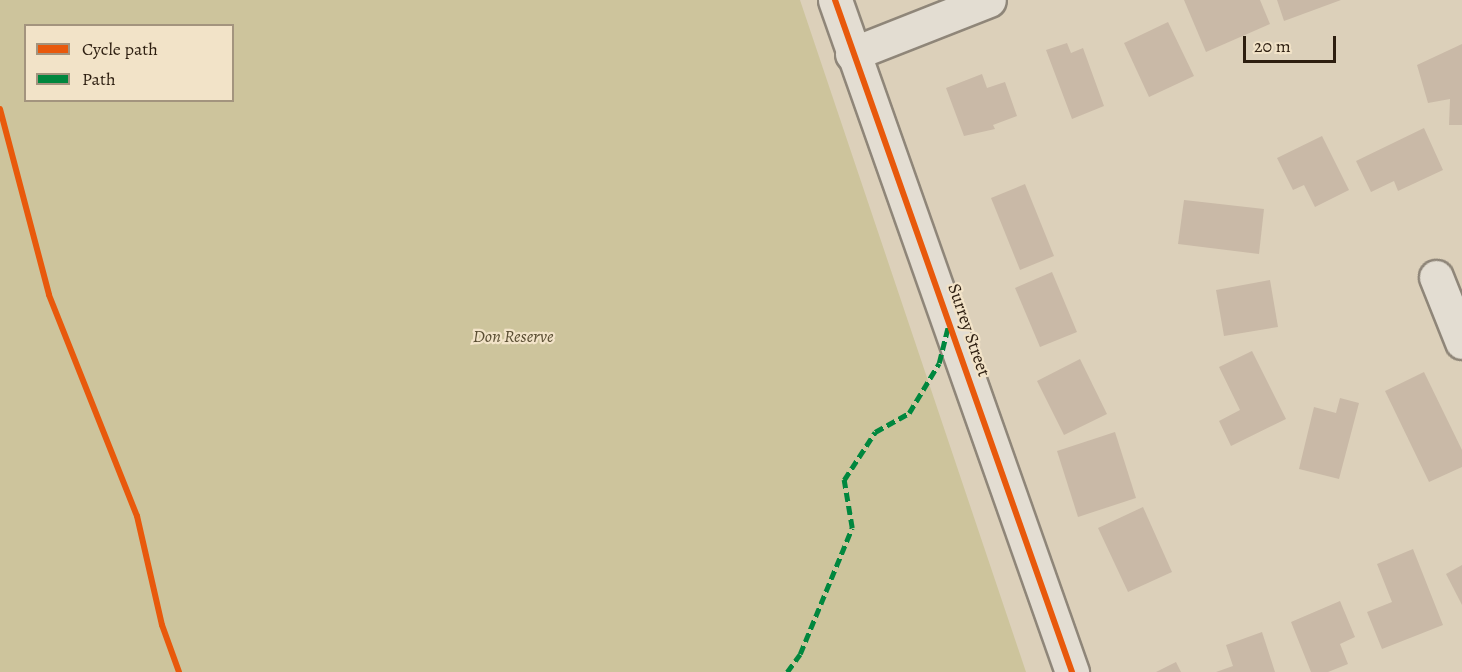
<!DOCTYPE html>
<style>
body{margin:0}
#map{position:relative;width:1462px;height:672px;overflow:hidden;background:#dcd0ba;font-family:Alegreya,serif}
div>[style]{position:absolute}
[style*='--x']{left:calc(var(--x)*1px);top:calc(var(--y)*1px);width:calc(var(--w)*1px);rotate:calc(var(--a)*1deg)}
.green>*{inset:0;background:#cdc49c}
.building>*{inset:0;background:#c9b9a7}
.roads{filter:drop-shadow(2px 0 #8f8679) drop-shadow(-2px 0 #8f8679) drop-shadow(0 2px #8f8679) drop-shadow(0 -2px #8f8679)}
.minor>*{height:33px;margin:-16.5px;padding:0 16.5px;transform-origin:16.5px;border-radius:16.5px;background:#e3ddd2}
.quiet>*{height:4.5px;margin-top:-2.25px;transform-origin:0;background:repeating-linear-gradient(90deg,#00873e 0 9px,transparent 0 13.5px)}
.cycleway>*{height:6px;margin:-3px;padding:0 3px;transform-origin:3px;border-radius:3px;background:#e8590c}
span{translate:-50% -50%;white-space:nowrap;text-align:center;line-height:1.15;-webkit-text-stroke:4.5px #f2e3c8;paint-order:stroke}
.street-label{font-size:18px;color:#2d1e10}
.park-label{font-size:18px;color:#594d32;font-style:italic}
.legend{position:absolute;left:24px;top:24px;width:210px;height:78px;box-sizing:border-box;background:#f2e3c8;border:2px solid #a3947e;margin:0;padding:8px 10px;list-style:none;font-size:18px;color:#2d1e10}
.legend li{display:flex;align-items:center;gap:12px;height:30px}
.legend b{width:30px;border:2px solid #a3947e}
.scale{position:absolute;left:1243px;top:36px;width:93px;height:27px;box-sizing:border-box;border:3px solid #2d1e10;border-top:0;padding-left:8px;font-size:18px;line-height:21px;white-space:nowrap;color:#2d1e10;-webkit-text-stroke:4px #f2e3c8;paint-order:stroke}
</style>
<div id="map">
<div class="green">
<i style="clip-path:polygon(evenodd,0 0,800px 0,1026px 672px,0 672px,0 0,26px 26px,232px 26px,232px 100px,26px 100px,26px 26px)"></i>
</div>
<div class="building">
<i style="clip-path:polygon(1184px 0,1260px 0,1270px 24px,1206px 52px)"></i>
<i style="clip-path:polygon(1277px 0,1341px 0,1284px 21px)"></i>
<i style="clip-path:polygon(1168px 22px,1194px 76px,1149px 97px,1124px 43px)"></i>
<i style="clip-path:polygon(1067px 43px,1071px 53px,1083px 48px,1104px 106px,1072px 119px,1046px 50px)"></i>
<i style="clip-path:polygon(1462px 44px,1462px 125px,1449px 125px,1450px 99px,1428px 103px,1417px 65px)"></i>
<i style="clip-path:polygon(982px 74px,987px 88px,1005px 82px,1017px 116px,993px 125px,995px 129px,964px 136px,946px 88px)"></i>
<i style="clip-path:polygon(1424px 128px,1443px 170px,1398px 191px,1394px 181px,1371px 192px,1356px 161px)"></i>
<i style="clip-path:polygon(1322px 136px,1349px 190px,1315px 207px,1304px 185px,1293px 190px,1277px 158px)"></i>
<i style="clip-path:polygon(1025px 184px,1054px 256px,1020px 270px,991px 198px)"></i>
<i style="clip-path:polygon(1184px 200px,1264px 209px,1259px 254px,1178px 244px)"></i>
<i style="clip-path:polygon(1052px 272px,1077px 332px,1040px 347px,1015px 288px)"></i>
<i style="clip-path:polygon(1270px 280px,1278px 327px,1224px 336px,1216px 290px)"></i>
<i style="clip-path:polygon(1252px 351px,1286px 419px,1231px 446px,1219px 421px,1240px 410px,1219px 367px)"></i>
<i style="clip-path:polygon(1080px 359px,1107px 414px,1064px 435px,1037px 381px)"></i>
<i style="clip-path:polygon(1424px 372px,1462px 450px,1462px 467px,1429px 482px,1385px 391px)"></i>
<i style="clip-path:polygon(1340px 398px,1359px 403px,1339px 479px,1299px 469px,1314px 407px,1336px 413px)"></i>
<i style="clip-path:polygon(1115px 432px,1136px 498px,1078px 517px,1057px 451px)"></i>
<i style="clip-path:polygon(1143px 507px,1172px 572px,1128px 592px,1098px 528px)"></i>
<i style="clip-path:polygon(1413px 549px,1443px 625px,1382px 649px,1367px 612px,1392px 602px,1377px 564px)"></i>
<i style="clip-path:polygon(1462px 565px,1462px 605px,1446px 574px)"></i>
<i style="clip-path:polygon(1340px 601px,1355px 637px,1340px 644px,1348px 664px,1328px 672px,1311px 672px,1291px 622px)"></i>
<i style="clip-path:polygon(1262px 632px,1275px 672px,1216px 672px,1233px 666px,1226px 645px)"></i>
<i style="clip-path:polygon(1176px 662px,1181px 672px,1156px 672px)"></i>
</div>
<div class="roads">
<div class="minor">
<i style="--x:835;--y:0;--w:713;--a:70.57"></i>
<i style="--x:852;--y:54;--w:147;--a:-21.5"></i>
<i style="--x:1436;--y:277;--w:70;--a:68.2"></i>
</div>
</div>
<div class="quiet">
<i style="--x:787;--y:672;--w:22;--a:-54"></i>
<i style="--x:800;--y:654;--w:136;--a:-67.6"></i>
<i style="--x:852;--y:528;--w:49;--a:-99.5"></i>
<i style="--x:844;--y:480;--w:57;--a:-57.1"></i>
<i style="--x:875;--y:432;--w:39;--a:-29"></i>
<i style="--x:909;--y:413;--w:58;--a:-59"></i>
<i style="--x:939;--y:363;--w:38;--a:-76"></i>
</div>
<div class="cycleway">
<i style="--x:835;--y:0;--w:713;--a:70.57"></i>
<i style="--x:0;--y:109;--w:192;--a:75.2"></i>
<i style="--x:49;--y:295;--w:238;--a:68.3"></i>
<i style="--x:137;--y:516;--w:112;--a:77.1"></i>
<i style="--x:162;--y:625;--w:50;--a:70.1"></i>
</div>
<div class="street-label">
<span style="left:969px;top:330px;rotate:71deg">Surrey Street</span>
</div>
<div class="park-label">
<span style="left:513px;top:336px">Don Reserve</span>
</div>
<ul class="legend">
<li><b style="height:8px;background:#e8590c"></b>Cycle path</li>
<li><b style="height:8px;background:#00873e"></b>Path</li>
</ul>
<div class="scale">20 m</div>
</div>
